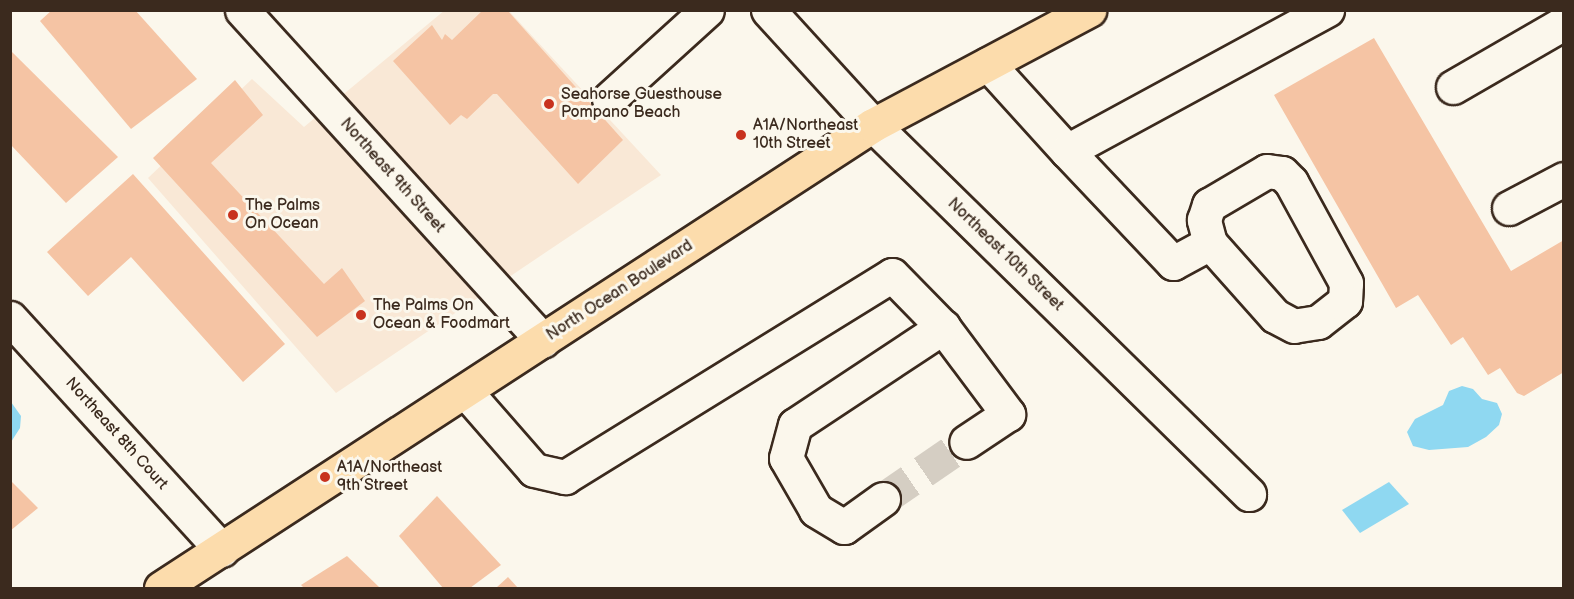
<!DOCTYPE html>
<style>
body{margin:0}
#map{position:relative;width:1574px;height:599px;overflow:hidden;background:#fbf7ec;font-family:"Balsamiq Sans",sans-serif}
div>[style]{position:absolute}
[style*='--x']{left:calc(var(--x)*1px);top:calc(var(--y)*1px);width:calc(var(--w)*1px);rotate:calc(var(--a)*1deg)}
.built>*{inset:0;background:#f9e8d6}
.water>*{inset:0;background:#8fd8f1}
.building>*{inset:0;background:#f5c4a4}
.minor-tunnel>*{height:33px;margin-top:-16.5px;transform-origin:0;background:repeating-linear-gradient(90deg,#d5cec3 0 33px,transparent 0 49px)}
.roads{filter:drop-shadow(2px 0 #3b2a1e) drop-shadow(-2px 0 #3b2a1e) drop-shadow(0 2px #3b2a1e) drop-shadow(0 -2px #3b2a1e)}
.minor>*{height:33px;margin:-16.5px;padding:0 16.5px;transform-origin:16.5px;border-radius:16.5px;background:#fbf7ec}
.major>*{height:33px;margin:-16.5px;padding:0 16.5px;transform-origin:16.5px;border-radius:16.5px;background:#fcdcac}
.dots>*{width:16px;height:16px;translate:-50% -50%;box-sizing:border-box;border:3px solid #fbf7ec;border-radius:50%}
span{translate:-50% -50%;white-space:nowrap;text-align:center;line-height:1.15;-webkit-text-stroke:6px #fbf7ec;paint-order:stroke}
.poi-label{font-size:16px;color:#3b2a1e}
.left{translate:0 -50%;text-align:left}
.street-label{font-size:16px;color:#3b2a1e}
.frame{position:absolute;inset:0;border:12px solid #3b2a1e;pointer-events:none}
</style>
<div id="map">
<div class="built">
<i style="clip-path:polygon(445px 10px,509px 11px,661px 175px,336px 393px,148px 178px,252px 79px,304px 127px)"></i>
</div>
<div class="water">
<i style="clip-path:polygon(1462px 386px,1473px 389px,1482px 399px,1497px 403px,1502px 414px,1499px 425px,1486px 437px,1468px 447px,1429px 450px,1413px 446px,1407px 432px,1415px 419px,1443px 405px,1449px 391px)"></i>
<i style="clip-path:polygon(11px 402px,21px 416px,20px 428px,11px 442px)"></i>
<i style="clip-path:polygon(1389px 482px,1409px 504px,1360px 533px,1342px 510px)"></i>
</div>
<div class="building">
<i style="clip-path:polygon(52px 10px,135px 10px,197px 79px,131px 129px,40px 21px)"></i>
<i style="clip-path:polygon(483px 10px,507px 10px,623px 140px,578px 184px,497px 94px,493px 94px,467px 119px,461px 115px,450px 125px,393px 61px,432px 25px,442px 40px,445px 34px,452px 40px)"></i>
<i style="clip-path:polygon(1374px 38px,1511px 271px,1564px 240px,1564px 372px,1524px 396px,1517px 393px,1500px 368px,1488px 375px,1463px 337px,1451px 345px,1418px 295px,1396px 308px,1274px 95px)"></i>
<i style="clip-path:polygon(10px 50px,118px 157px,66px 203px,10px 144px)"></i>
<i style="clip-path:polygon(235px 80px,263px 115px,211px 163px,324px 284px,342px 268px,365px 301px,317px 337px,153px 158px)"></i>
<i style="clip-path:polygon(133px 174px,285px 344px,243px 382px,131px 257px,88px 296px,47px 252px)"></i>
<i style="clip-path:polygon(10px 480px,38px 508px,10px 531px)"></i>
<i style="clip-path:polygon(437px 496px,501px 565px,470px 588px,443px 588px,399px 536px)"></i>
<i style="clip-path:polygon(347px 556px,380px 588px,304px 588px,301px 585px)"></i>
<i style="clip-path:polygon(508px 577px,518px 588px,496px 588px)"></i>
</div>
<div class="minor-tunnel">
<i style="--x:883;--y:499;--w:101;--a:-34.5"></i>
</div>
<div class="roads">
<div class="minor">
<i style="--x:242;--y:10;--w:447;--a:47.7"></i>
<i style="--x:768;--y:10;--w:156;--a:47.6"></i>
<i style="--x:873;--y:125;--w:527;--a:44.46"></i>
<i style="--x:988;--y:64;--w:118;--a:47.8"></i>
<i style="--x:1453;--y:87;--w:128;--a:-30"></i>
<i style="--x:609;--y:99;--w:132;--a:-42.2"></i>
<i style="--x:1267;--y:171;--w:15;--a:8"></i>
<i style="--x:1282;--y:173;--w:13;--a:45"></i>
<i style="--x:1291;--y:182;--w:115;--a:61.4"></i>
<i style="--x:1346;--y:283;--w:18;--a:93"></i>
<i style="--x:1345;--y:301;--w:34;--a:142"></i>
<i style="--x:1318;--y:322;--w:24;--a:171"></i>
<i style="--x:1294;--y:326;--w:21;--a:-152"></i>
<i style="--x:1275;--y:316;--w:98;--a:-131.7"></i>
<i style="--x:1210;--y:243;--w:24;--a:-105"></i>
<i style="--x:1204;--y:220;--w:16;--a:-72"></i>
<i style="--x:1209;--y:205;--w:67;--a:-30.4"></i>
<i style="--x:1509;--y:208;--w:62;--a:-27.8"></i>
<i style="--x:1210;--y:243;--w:42;--a:151.6"></i>
<i style="--x:1173;--y:263;--w:154;--a:-133.4"></i>
<i style="--x:1067;--y:151;--w:296;--a:-28.5"></i>
<i style="--x:10;--y:318;--w:314;--a:47.6"></i>
<i style="--x:466;--y:392;--w:103;--a:48.9"></i>
<i style="--x:534;--y:470;--w:32;--a:13"></i>
<i style="--x:565;--y:477;--w:384;--a:-31.7"></i>
<i style="--x:892;--y:275;--w:73;--a:45.6"></i>
<i style="--x:943;--y:327;--w:109;--a:53.2"></i>
<i style="--x:1008;--y:414;--w:50;--a:146.3"></i>
<i style="--x:883;--y:499;--w:48;--a:144.3"></i>
<i style="--x:844;--y:527;--w:33;--a:-149"></i>
<i style="--x:816;--y:510;--w:60;--a:-120"></i>
<i style="--x:786;--y:458;--w:34;--a:-75"></i>
<i style="--x:795;--y:425;--w:178;--a:-33.5"></i>
</div>
<div class="major">
<i style="--x:161;--y:588;--w:849;--a:-33.04"></i>
<i style="--x:873;--y:125;--w:245;--a:-28"></i>
</div>
</div>
<div class="dots">
<i style="left:549px;top:104px;background:#c8321e"></i>
<i style="left:741px;top:135px;background:#c8321e"></i>
<i style="left:233px;top:215px;background:#c8321e"></i>
<i style="left:361px;top:315px;background:#c8321e"></i>
<i style="left:325px;top:477px;background:#c8321e"></i>
</div>
<div class="poi-label">
<span class="left" style="left:561px;top:104px">Seahorse Guesthouse<br>Pompano Beach</span>
<span class="left" style="left:753px;top:135px">A1A/Northeast<br>10th Street</span>
<span class="left" style="left:245px;top:215px">The Palms<br>On Ocean</span>
<span class="left" style="left:373px;top:315px">The Palms On<br>Ocean &amp; Foodmart</span>
<span class="left" style="left:337px;top:477px">A1A/Northeast<br>9th Street</span>
</div>
<div class="street-label">
<span style="left:392px;top:176px;rotate:48deg">Northeast 9th Street</span>
<span style="left:1005px;top:255px;rotate:44deg">Northeast 10th Street</span>
<span style="left:620px;top:291px;rotate:-33deg">North Ocean Boulevard</span>
<span style="left:116px;top:434px;rotate:48deg">Northeast 8th Court</span>
</div>
<div class="frame"></div>
</div>
